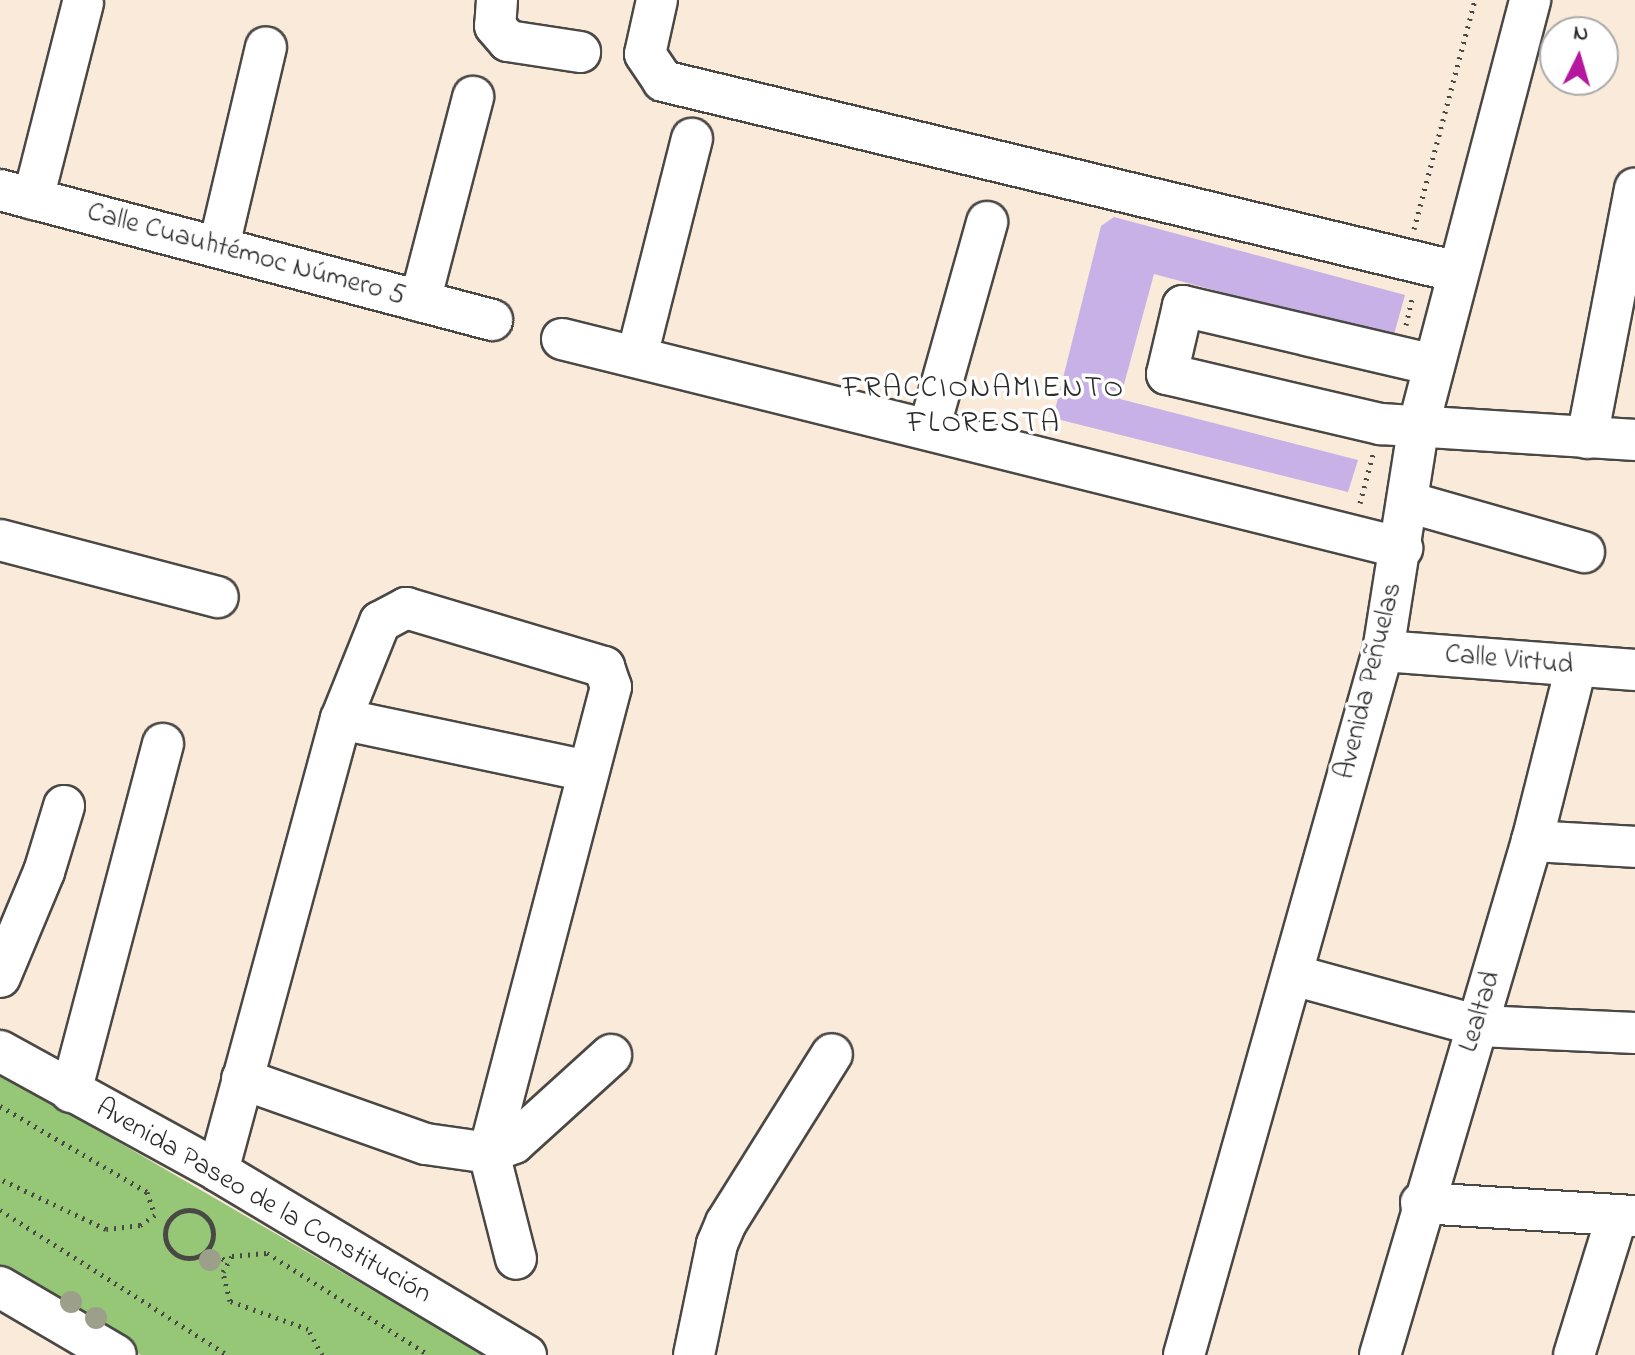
<!DOCTYPE html>
<meta charset="utf-8">
<style>
body{margin:0}
#map{position:relative;width:1635px;height:1355px;overflow:hidden;background:#f9eada;font-family:"Indie Flower",sans-serif}
div>[style]{position:absolute}
[style*='--x']{left:calc(var(--x)*1px);top:calc(var(--y)*1px);width:calc(var(--w)*1px);rotate:calc(var(--a)*1deg)}
.green>*{inset:0;background:#96c777}
.building>*{inset:0;background:#c7b1e7}
.path>*{height:5px;margin-top:-2.5px;transform-origin:0;background:repeating-linear-gradient(90deg,#4a4845 0 2px,transparent 0 8px)}
.path>.ring{margin:-2.5px;padding:0;box-sizing:content-box;background:none;border:5px solid #4a4845;border-radius:50%}
.roads{filter:drop-shadow(2px 0 #4a4845) drop-shadow(-2px 0 #4a4845) drop-shadow(0 2px #4a4845) drop-shadow(0 -2px #4a4845)}
.minor>*{height:40px;margin:-20px;padding:0 20px;transform-origin:20px;border-radius:20px;background:#fff}
.trees>*{width:22px;height:22px;margin:-11px;border-radius:50%;background:#9c9f89}
span{translate:-50% -50%;white-space:nowrap;text-align:center;line-height:1.15;-webkit-text-stroke:7px #fff;paint-order:stroke}
.street-label{font-size:28px;color:#2b2b2b}
.neighbourhood-label{font-size:30px;color:#2b2b2b;letter-spacing:2px}
.north{position:absolute;left:1539px;top:16px;width:80px;height:80px;box-sizing:border-box;background:#fff;border:2px solid #aaa;border-radius:50%;rotate:5deg;font-size:22px;font-weight:700;line-height:32px;text-align:center;color:#2b2b2b}
.north::after{content:'';display:block;margin:auto;width:28px;height:36px;background:#b5179e;clip-path:polygon(50% 0,100% 100%,50% 72%,0 100%)}
</style>
<div id="map">
<div class="green">
<i style="clip-path:polygon(0 1073px,484px 1355px,141px 1355px,0 1272px)"></i>
</div>
<div class="building">
<i style="clip-path:polygon(1114px 217px,1405px 295px,1393px 338px,1154px 274px,1120px 399px,1358px 460px,1348px 492px,1053px 418px,1101px 226px)"></i>
</div>
<div class="path">
<i style="--x:1414;--y:229;--w:237;--a:-75.1"></i>
<i style="--x:1406;--y:325;--w:31;--a:-77"></i>
<i style="--x:1360;--y:503;--w:51;--a:-75.1"></i>
<i style="--x:0;--y:1106;--w:170;--a:30.3"></i>
<i style="--x:147;--y:1192;--w:24;--a:71"></i>
<i style="--x:155;--y:1215;--w:18;--a:146"></i>
<i style="--x:140;--y:1225;--w:34;--a:173"></i>
<i style="--x:106;--y:1229;--w:117;--a:-154.7"></i>
<i class="ring" style="left:165px;top:1210px;width:43px;height:43px"></i>
<i style="--x:0;--y:1210;--w:270;--a:32.5"></i>
<i style="--x:209;--y:1249;--w:24;--a:35"></i>
<i style="--x:322;--y:1355;--w:30;--a:-118"></i>
<i style="--x:308;--y:1329;--w:83;--a:-160.3"></i>
<i style="--x:230;--y:1301;--w:30;--a:-104"></i>
<i style="--x:223;--y:1272;--w:18;--a:-61"></i>
<i style="--x:232;--y:1256;--w:35;--a:-5"></i>
<i style="--x:267;--y:1253;--w:191;--a:32.2"></i>
</div>
<div class="roads">
<div class="minor">
<i style="--x:497;--y:0;--w:26;--a:94"></i>
<i style="--x:495;--y:26;--w:20;--a:49"></i>
<i style="--x:508;--y:41;--w:73;--a:8.7"></i>
<i style="--x:657;--y:0;--w:55;--a:102.5"></i>
<i style="--x:645;--y:54;--w:32;--a:56"></i>
<i style="--x:663;--y:81;--w:818;--a:13.51"></i>
<i style="--x:0;--y:190;--w:509;--a:14.8"></i>
<i style="--x:33;--y:199;--w:202;--a:-75.7"></i>
<i style="--x:219;--y:246;--w:204;--a:-76.7"></i>
<i style="--x:420;--y:301;--w:211;--a:-75.4"></i>
<i style="--x:562;--y:339;--w:866;--a:13.97"></i>
<i style="--x:637;--y:356;--w:224;--a:-75.8"></i>
<i style="--x:1434;--y:365;--w:258;--a:-166.8"></i>
<i style="--x:1183;--y:306;--w:70;--a:103.2"></i>
<i style="--x:1167;--y:374;--w:220;--a:13.2"></i>
<i style="--x:1381;--y:424;--w:255;--a:3.6"></i>
<i style="--x:929;--y:429;--w:215;--a:-74.3"></i>
<i style="--x:1587;--y:438;--w:254;--a:-79.1"></i>
<i style="--x:1408;--y:502;--w:183;--a:15.9"></i>
<i style="--x:0;--y:540;--w:225;--a:14.7"></i>
<i style="--x:1383;--y:651;--w:253;--a:4.3"></i>
<i style="--x:341;--y:719;--w:105;--a:-68.1"></i>
<i style="--x:380;--y:622;--w:30;--a:-28"></i>
<i style="--x:406;--y:608;--w:207;--a:16.6"></i>
<i style="--x:604;--y:667;--w:21;--a:71"></i>
<i style="--x:611;--y:687;--w:482;--a:104.7"></i>
<i style="--x:489;--y:1153;--w:109;--a:75.7"></i>
<i style="--x:1532;--y:841;--w:103;--a:3.3"></i>
<i style="--x:1293;--y:975;--w:193;--a:15.3"></i>
<i style="--x:1479;--y:1026;--w:156;--a:2.6"></i>
<i style="--x:0;--y:977;--w:114;--a:-67.3"></i>
<i style="--x:44;--y:872;--w:69;--a:-73.1"></i>
<i style="--x:0;--y:1051;--w:249;--a:28.8"></i>
<i style="--x:218;--y:1171;--w:359;--a:30.9"></i>
<i style="--x:242;--y:1079;--w:195;--a:19.5"></i>
<i style="--x:426;--y:1144;--w:64;--a:8.1"></i>
<i style="--x:489;--y:1153;--w:27;--a:-22"></i>
<i style="--x:514;--y:1143;--w:131;--a:-42.2"></i>
<i style="--x:71;--y:1092;--w:360;--a:-75.2"></i>
<i style="--x:218;--y:1171;--w:468;--a:-74.8"></i>
<i style="--x:341;--y:719;--w:252;--a:11.9"></i>
<i style="--x:1421;--y:1203;--w:214;--a:3.5"></i>
<i style="--x:0;--y:1287;--w:134;--a:30.4"></i>
<i style="--x:694;--y:1355;--w:113;--a:-78.3"></i>
<i style="--x:717;--y:1244;--w:23;--a:-67"></i>
<i style="--x:726;--y:1223;--w:199;--a:-57.9"></i>
<i style="--x:1184;--y:1355;--w:732;--a:-74.22"></i>
<i style="--x:1383;--y:651;--w:230;--a:-81"></i>
<i style="--x:1419;--y:424;--w:438;--a:-75.3"></i>
<i style="--x:1380;--y:1355;--w:536;--a:-73.53"></i>
<i style="--x:1532;--y:841;--w:179;--a:-75.8"></i>
<i style="--x:1574;--y:1355;--w:145;--a:-72.8"></i>
</div>
</div>
<div class="trees">
<i style="left:210px;top:1260px"></i>
<i style="left:71px;top:1302px"></i>
<i style="left:96px;top:1318px"></i>
</div>
<div class="street-label">
<span style="left:246px;top:255px;rotate:15deg">Calle Cuauhtémoc Número 5</span>
<span style="left:1509px;top:661px;rotate:5deg">Calle Virtud</span>
<span style="left:1370px;top:681px;rotate:-76deg">Avenida Peñuelas</span>
<span style="left:1481px;top:1012px;rotate:-73deg">Lealtad</span>
<span style="left:263px;top:1202px;rotate:30deg">Avenida Paseo de la Constitución</span>
</div>
<div class="neighbourhood-label">
<span style="left:984px;top:406px">FRACCIONAMIENTO<br>FLORESTA</span>
</div>
<div class="north">N</div>
</div>
